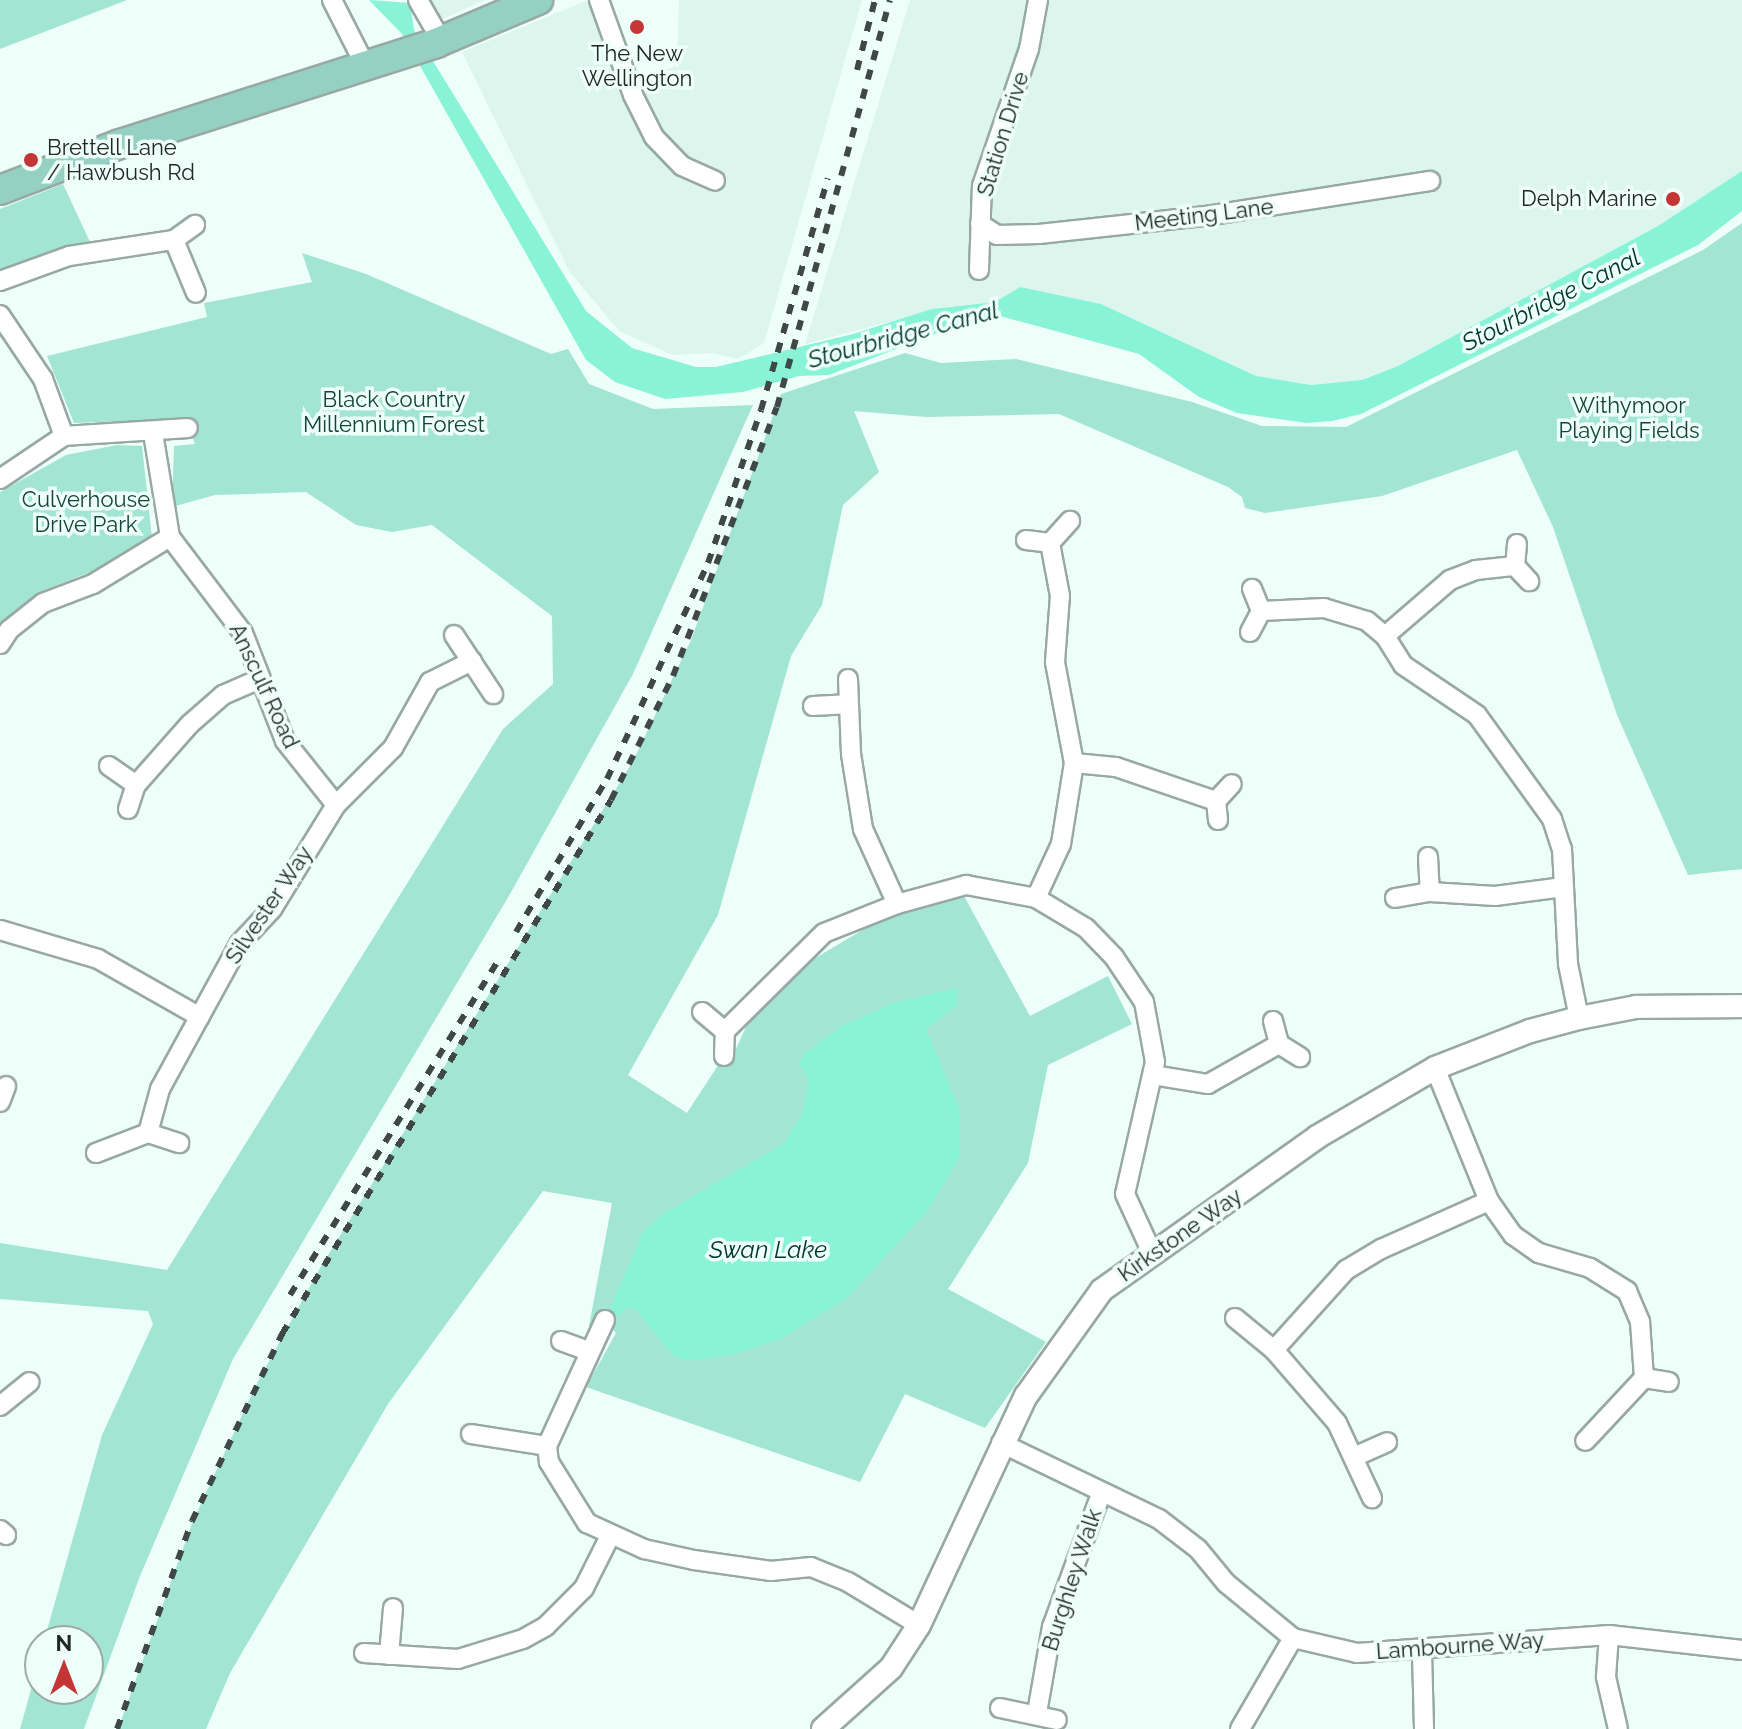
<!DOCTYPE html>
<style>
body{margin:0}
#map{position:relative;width:1742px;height:1729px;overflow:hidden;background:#eefff9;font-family:Raleway,sans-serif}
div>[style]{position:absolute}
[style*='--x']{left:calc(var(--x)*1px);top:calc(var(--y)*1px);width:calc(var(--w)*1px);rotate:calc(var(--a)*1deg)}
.built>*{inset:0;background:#dcf6ee}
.green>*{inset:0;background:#a1e5d2}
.water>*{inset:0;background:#89f3d8}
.roads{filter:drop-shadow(2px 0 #98a8a3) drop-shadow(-2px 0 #98a8a3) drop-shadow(0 2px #98a8a3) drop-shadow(0 -2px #98a8a3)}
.minor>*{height:18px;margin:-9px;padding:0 9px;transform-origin:9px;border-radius:9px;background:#fff}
.tertiary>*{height:22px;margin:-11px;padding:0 11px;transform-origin:11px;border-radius:11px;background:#fff}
.primary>*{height:28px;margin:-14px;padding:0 14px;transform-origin:14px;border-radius:14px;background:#94d1c3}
.rail>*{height:6px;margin-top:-3px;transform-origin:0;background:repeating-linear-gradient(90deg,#404846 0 10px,transparent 0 20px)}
.dots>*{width:22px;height:22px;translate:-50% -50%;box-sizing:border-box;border:4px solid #eefff9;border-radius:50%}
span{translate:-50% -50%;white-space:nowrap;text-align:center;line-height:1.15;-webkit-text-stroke:7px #eefff9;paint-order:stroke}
.poi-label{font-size:22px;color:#212726}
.left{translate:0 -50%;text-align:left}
.right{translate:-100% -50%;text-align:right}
.street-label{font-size:22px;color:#212726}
.park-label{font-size:22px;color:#144439}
.water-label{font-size:24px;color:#01352b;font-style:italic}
.north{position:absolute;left:24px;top:1625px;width:80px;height:80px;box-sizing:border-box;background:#eefff9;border:2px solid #9ca9a5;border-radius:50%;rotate:0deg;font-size:22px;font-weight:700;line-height:32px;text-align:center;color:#212726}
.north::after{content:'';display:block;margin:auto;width:28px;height:36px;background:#c43535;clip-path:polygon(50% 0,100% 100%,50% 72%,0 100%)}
</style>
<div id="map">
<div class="built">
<i style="clip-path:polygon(411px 0,485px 0,424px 27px)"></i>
<i style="clip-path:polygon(588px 0,620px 90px,677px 65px,679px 0,862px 0,764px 343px,738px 359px,711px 353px,673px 355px,619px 331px,569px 271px,462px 52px)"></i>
<i style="clip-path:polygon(910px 0,1742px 0,1742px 171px,1658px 226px,1398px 366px,1362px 380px,1311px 385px,1256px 376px,1101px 304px,1020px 287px,995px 302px,947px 307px,805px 344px)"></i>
</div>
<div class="green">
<i style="clip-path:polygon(0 0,127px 0,0 49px)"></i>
<i style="clip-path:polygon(63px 184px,90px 242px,0 270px,0 209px)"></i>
<i style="clip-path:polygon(1742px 223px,1742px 869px,1688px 875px,1617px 715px,1553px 527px,1517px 450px,1382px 496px,1265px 513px,1245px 508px,1242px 497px,1228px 487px,1059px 414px,926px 417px,854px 411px,879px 472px,843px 505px,822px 605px,791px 656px,718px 915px,628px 1075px,687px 1113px,724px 1056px,736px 1049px,746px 1027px,795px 970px,888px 915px,964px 896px,1030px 1016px,1108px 976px,1132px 1024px,1048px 1065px,1028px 1163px,948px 1289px,1046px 1342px,985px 1428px,905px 1394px,860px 1482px,586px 1387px,616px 1333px,605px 1320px,589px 1326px,612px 1203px,543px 1191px,388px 1404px,230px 1673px,206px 1729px,118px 1729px,193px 1521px,255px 1387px,320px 1268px,633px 761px,691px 640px,781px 394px,905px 353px,941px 363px,1016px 359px,1192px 402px,1262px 426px,1346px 427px,1703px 250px)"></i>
<i style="clip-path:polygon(302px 253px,366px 274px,551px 354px,568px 349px,589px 384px,653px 409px,753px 405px,633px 674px,510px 894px,233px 1359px,140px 1576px,84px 1729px,20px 1729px,40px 1657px,40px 1689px,88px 1689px,88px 1641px,44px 1641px,102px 1435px,153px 1324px,148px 1311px,0 1299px,0 1243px,167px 1270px,503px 729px,553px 684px,552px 616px,432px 525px,392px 532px,356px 525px,306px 492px,215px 495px,172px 507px,174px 446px,195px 444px,186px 419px,74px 423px,47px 356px,207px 317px,204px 303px,312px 282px)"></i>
<i style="clip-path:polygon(117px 445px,142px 446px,152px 538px,121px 560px,37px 593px,0 632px,0 492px,66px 455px)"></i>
</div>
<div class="water">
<i style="clip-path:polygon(369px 0,410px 3px,414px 30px,586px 311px,632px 348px,696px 367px,716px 367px,853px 334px,932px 309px,995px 302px,1020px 287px,1101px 304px,1256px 376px,1311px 385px,1362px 380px,1398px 366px,1658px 226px,1742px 171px,1742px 211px,1698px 245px,1361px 414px,1332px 421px,1306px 423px,1237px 413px,1199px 397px,1139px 354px,1000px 316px,979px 317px,829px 375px,799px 376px,743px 392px,665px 399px,615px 382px,586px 360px,402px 34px)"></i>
<i style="clip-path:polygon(957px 988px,957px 1005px,926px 1029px,960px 1111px,960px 1157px,927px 1211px,848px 1297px,780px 1339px,731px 1355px,687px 1361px,673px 1355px,636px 1310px,629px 1307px,615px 1318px,608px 1313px,643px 1232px,663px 1214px,783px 1144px,802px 1115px,809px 1080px,799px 1062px,806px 1053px,842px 1026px,894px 1003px)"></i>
</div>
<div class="roads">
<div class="minor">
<i style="--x:332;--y:0;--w:75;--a:63.1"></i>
<i style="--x:418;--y:0;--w:46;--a:60.1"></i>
<i style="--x:599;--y:0;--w:101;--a:70.3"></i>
<i style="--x:633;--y:95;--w:47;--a:63.4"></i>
<i style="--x:654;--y:137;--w:40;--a:46"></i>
<i style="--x:682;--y:166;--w:36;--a:24"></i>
<i style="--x:980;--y:224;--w:20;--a:33"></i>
<i style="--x:997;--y:235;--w:42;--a:-1.4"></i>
<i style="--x:1039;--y:234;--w:168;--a:-6.2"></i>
<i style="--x:1206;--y:216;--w:227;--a:-8.9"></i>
<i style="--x:174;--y:240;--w:57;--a:67.5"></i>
<i style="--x:979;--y:270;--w:84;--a:-88"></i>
<i style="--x:982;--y:186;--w:145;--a:-71.1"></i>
<i style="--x:1029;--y:49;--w:50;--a:-79.6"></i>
<i style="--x:0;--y:281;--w:73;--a:-19.9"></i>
<i style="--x:69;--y:256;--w:106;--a:-8.7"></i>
<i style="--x:174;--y:240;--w:26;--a:-36"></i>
<i style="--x:0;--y:315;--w:77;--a:56.1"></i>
<i style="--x:43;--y:379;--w:61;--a:69.8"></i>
<i style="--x:153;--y:433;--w:105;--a:80.7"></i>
<i style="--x:170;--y:537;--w:121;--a:52.8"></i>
<i style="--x:243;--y:633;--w:116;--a:68.7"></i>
<i style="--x:285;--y:741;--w:82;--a:51.4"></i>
<i style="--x:0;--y:479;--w:77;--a:-33.9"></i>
<i style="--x:64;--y:436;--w:124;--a:-3.7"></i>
<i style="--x:1026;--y:540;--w:24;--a:7"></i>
<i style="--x:1050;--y:543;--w:30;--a:-48"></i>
<i style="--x:1517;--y:544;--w:22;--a:95"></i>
<i style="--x:1515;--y:566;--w:21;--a:47"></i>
<i style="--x:1261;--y:611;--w:63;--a:-2.7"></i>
<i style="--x:1324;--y:608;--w:45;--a:16.8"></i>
<i style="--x:1367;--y:621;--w:23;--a:40"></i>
<i style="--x:1385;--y:636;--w:34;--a:58"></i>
<i style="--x:1403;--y:665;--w:89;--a:34"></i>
<i style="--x:1477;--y:715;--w:128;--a:54.2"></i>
<i style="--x:1552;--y:819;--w:32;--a:72"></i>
<i style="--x:1562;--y:849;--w:115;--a:87"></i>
<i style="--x:1568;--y:964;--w:55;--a:78.5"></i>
<i style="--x:1250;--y:632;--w:24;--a:-62"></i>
<i style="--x:1261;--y:611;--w:24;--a:-112"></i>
<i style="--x:454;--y:635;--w:71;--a:56.5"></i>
<i style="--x:1385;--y:636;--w:86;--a:-40.7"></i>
<i style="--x:1450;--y:580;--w:28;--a:-21"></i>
<i style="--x:1476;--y:570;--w:39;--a:-6"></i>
<i style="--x:0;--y:644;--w:17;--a:-57"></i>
<i style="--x:9;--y:630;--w:43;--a:-38.5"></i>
<i style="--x:43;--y:603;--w:53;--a:-20.8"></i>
<i style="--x:93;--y:584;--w:90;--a:-31.4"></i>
<i style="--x:848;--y:679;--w:75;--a:87.7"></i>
<i style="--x:851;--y:754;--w:76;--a:80.9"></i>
<i style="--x:863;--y:829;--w:82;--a:65.6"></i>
<i style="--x:813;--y:706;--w:33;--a:-3"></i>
<i style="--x:1074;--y:763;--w:42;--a:5.4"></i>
<i style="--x:1116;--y:767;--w:106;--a:18.8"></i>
<i style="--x:109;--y:766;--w:33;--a:35"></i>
<i style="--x:128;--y:809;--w:25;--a:-72"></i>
<i style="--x:136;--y:785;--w:81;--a:-48.5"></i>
<i style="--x:190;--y:724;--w:44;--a:-41.3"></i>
<i style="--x:223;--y:695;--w:40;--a:-23.4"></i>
<i style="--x:1218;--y:820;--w:19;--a:-96"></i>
<i style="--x:1216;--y:801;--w:23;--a:-47"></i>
<i style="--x:1428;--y:857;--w:35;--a:87"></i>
<i style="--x:1036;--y:898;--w:60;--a:-65.2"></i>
<i style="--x:1061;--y:844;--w:82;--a:-80.9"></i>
<i style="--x:1074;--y:763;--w:103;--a:-100.7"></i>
<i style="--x:1055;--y:662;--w:66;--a:-85.7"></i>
<i style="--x:1060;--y:596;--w:54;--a:-100.7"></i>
<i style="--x:1395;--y:898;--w:36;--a:-10"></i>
<i style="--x:1430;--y:892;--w:65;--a:3.5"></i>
<i style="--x:1495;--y:896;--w:69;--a:-7.5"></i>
<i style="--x:0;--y:930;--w:102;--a:16.5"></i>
<i style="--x:98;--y:959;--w:117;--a:29.6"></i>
<i style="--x:702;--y:1012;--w:30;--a:40"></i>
<i style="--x:1273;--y:1021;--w:24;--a:75"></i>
<i style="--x:1279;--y:1044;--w:25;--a:32"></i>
<i style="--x:724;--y:1056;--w:25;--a:-88"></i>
<i style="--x:725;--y:1031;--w:139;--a:-44.7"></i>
<i style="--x:824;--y:933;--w:79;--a:-21.7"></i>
<i style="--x:897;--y:904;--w:72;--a:-15.4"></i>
<i style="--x:966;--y:885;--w:71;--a:10.5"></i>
<i style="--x:1036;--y:898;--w:58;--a:31"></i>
<i style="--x:1086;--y:928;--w:40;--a:46"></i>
<i style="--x:1114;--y:957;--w:54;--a:56.3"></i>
<i style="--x:1144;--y:1002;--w:61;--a:79.6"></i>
<i style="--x:1155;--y:1062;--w:135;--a:102.8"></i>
<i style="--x:1125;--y:1194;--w:65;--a:65.4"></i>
<i style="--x:1435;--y:1068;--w:144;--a:67.9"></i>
<i style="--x:1489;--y:1201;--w:42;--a:54.8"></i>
<i style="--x:1513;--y:1235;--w:32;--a:35"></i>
<i style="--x:1539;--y:1253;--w:53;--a:16.4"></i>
<i style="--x:1590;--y:1268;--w:44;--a:31.9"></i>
<i style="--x:1627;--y:1291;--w:34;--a:67"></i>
<i style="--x:1640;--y:1322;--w:56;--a:85.9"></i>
<i style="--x:1644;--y:1378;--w:86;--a:133.1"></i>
<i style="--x:1153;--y:1075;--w:56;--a:9.3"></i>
<i style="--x:1208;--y:1084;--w:81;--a:-29.4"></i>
<i style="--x:0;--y:1102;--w:17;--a:-69"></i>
<i style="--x:148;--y:1133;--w:33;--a:18"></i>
<i style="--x:96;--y:1153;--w:56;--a:-21"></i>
<i style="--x:148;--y:1133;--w:46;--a:-74.7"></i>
<i style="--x:160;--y:1089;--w:166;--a:-61.3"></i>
<i style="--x:240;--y:943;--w:47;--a:-46.7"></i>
<i style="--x:272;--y:909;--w:122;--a:-58.4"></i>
<i style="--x:336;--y:805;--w:81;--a:-45"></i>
<i style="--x:393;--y:748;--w:76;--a:-60.7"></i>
<i style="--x:430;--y:682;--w:47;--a:-26.6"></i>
<i style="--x:1235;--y:1318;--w:50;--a:39.4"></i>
<i style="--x:1274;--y:1350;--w:96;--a:49.2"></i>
<i style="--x:1337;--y:1423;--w:83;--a:65"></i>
<i style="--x:605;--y:1320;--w:139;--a:114.7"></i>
<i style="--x:547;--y:1446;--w:16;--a:83"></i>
<i style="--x:549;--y:1462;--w:72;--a:58.1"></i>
<i style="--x:587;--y:1523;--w:63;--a:24.5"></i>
<i style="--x:644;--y:1549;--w:51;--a:12.4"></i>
<i style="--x:694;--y:1560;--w:78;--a:8.1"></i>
<i style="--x:771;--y:1571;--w:40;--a:-5.7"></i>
<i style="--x:811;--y:1567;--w:40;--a:22"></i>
<i style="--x:848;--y:1582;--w:83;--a:31.2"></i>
<i style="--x:561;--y:1341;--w:29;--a:20"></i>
<i style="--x:1274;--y:1350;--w:108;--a:-48"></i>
<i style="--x:1346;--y:1270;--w:41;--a:-31"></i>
<i style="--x:1381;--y:1249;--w:118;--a:-24"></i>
<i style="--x:1644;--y:1378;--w:25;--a:9"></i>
<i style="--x:0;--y:1406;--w:38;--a:-39"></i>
<i style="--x:471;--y:1434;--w:77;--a:9"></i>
<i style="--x:1001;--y:1443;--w:175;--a:25.7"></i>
<i style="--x:1159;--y:1519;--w:49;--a:37.6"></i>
<i style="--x:1198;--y:1549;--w:44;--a:50.5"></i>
<i style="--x:1226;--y:1583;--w:87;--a:39.4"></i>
<i style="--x:1293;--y:1638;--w:66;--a:13.2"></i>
<i style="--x:1357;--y:1653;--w:253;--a:-4.1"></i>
<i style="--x:1609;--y:1635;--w:134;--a:6.4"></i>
<i style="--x:1356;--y:1456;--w:34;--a:-24"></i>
<i style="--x:0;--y:1530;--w:8;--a:40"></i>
<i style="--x:1609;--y:1635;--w:42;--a:94.1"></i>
<i style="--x:1606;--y:1677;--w:53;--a:77"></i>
<i style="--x:1422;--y:1652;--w:77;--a:88.5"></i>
<i style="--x:364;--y:1653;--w:94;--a:3.7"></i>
<i style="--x:458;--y:1659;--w:68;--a:-17.1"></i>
<i style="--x:523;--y:1639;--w:26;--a:-29"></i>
<i style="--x:546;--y:1626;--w:54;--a:-45"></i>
<i style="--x:584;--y:1588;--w:58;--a:-63.4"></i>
<i style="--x:389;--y:1655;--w:47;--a:-85.1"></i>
<i style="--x:1000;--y:1708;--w:58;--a:11.9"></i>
<i style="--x:1037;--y:1713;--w:87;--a:-80.1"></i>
<i style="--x:1052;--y:1627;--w:142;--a:-69.8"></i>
<i style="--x:1240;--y:1729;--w:105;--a:-59.8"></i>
</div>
<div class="tertiary">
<i style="--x:823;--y:1729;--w:91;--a:-41.9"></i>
<i style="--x:891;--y:1668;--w:51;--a:-56.9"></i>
<i style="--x:919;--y:1625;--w:253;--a:-65"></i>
<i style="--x:1026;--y:1396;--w:130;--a:-54.4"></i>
<i style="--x:1102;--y:1290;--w:264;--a:-35.4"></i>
<i style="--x:1317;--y:1137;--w:137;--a:-30.3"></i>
<i style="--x:1435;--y:1068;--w:102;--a:-21.3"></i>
<i style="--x:1530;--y:1031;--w:51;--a:-14.9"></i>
<i style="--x:1579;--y:1018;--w:58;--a:-10.9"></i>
<i style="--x:1636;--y:1007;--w:106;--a:-0.5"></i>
</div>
<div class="primary">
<i style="--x:0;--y:190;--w:129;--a:-21"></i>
<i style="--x:120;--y:144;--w:332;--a:-17.7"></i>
<i style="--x:436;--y:43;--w:111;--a:-22.9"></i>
</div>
</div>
<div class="rail">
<i style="--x:857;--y:70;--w:72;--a:-75.6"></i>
<i style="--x:516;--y:932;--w:178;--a:-59.3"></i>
<i style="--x:607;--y:779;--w:238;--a:-64.9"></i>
<i style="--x:708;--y:563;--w:162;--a:-70.9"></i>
<i style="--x:761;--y:410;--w:241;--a:-73.9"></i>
<i style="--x:290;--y:1295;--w:396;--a:-58.1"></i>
<i style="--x:117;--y:1729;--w:221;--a:-70.2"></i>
<i style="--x:192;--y:1521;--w:208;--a:-64.3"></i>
<i style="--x:282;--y:1334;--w:627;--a:-58.36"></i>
<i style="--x:611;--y:800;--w:139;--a:-63.4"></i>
<i style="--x:673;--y:676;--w:288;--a:-68.9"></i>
<i style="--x:777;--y:407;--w:422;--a:-74.5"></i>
</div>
<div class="dots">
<i style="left:637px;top:27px;background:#c43535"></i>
<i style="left:31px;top:160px;background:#c43535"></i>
<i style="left:1673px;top:199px;background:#c43535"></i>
</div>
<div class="poi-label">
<span style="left:637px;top:66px">The New<br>Wellington</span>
<span class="left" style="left:47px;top:160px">Brettell Lane<br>/ Hawbush Rd</span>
<span class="right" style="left:1657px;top:199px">Delph Marine</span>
</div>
<div class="street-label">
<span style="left:1003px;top:134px;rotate:-73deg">Station Drive</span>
<span style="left:1204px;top:215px;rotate:-7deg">Meeting Lane</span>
<span style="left:264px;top:686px;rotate:65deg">Ansculf Road</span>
<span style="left:269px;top:905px;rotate:-56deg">Silvester Way</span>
<span style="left:1180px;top:1235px;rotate:-35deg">Kirkstone Way</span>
<span style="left:1072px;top:1580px;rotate:-72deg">Burghley Walk</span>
<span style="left:1460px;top:1646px;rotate:-4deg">Lambourne Way</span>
</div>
<div class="park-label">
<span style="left:394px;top:412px">Black Country<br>Millennium Forest</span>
<span style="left:1629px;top:418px">Withymoor<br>Playing Fields</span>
<span style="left:86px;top:512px">Culverhouse<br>Drive Park</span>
</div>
<div class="water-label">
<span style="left:1551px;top:300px;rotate:-27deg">Stourbridge Canal</span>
<span style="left:903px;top:335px;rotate:-15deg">Stourbridge Canal</span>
<span style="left:768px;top:1250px">Swan Lake</span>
</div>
<div class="north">N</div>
</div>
